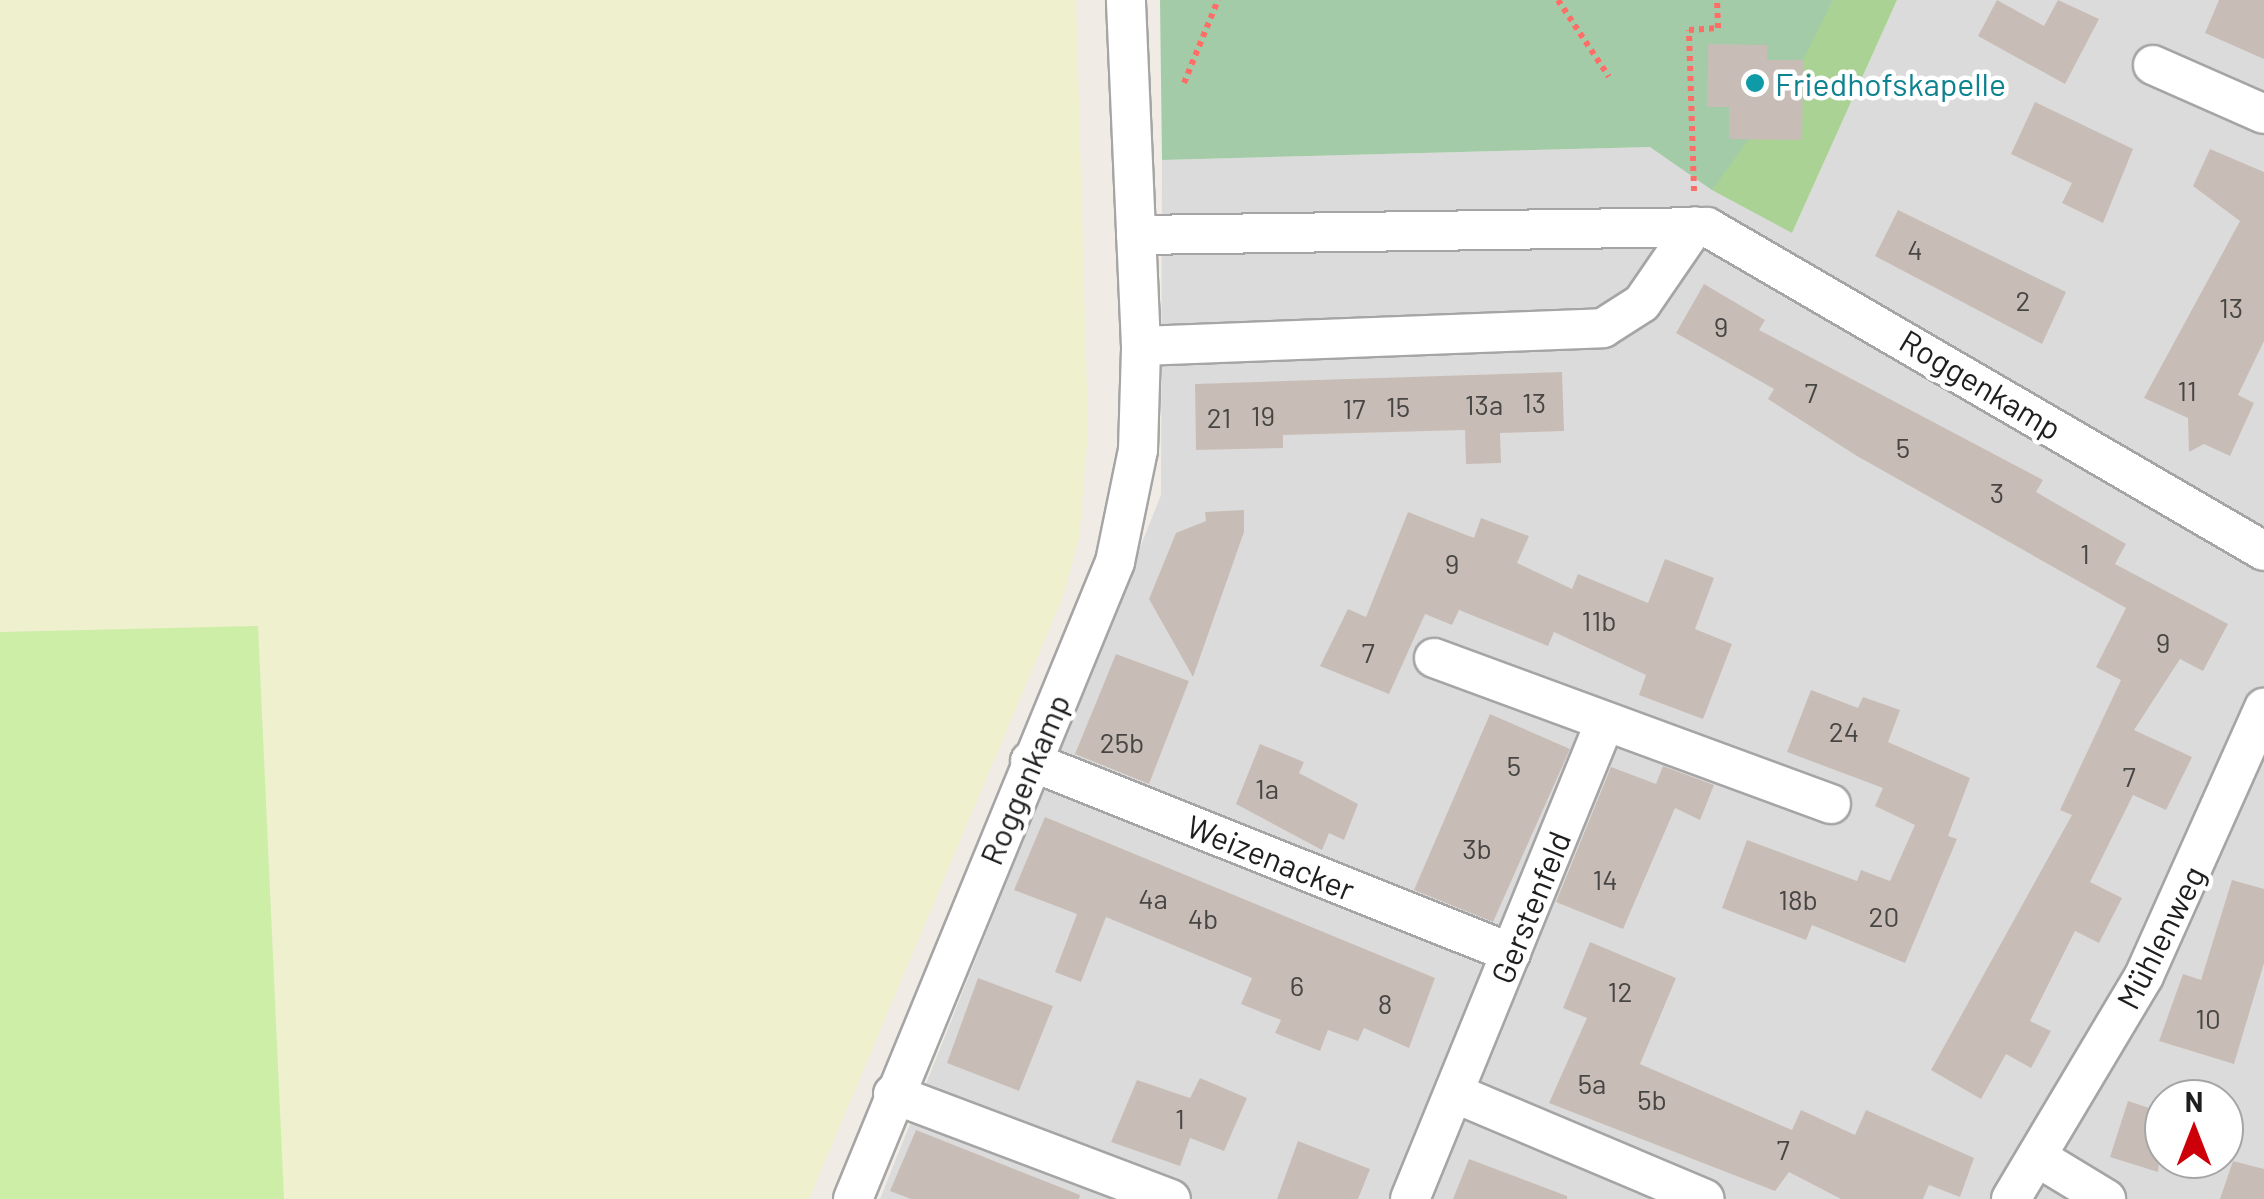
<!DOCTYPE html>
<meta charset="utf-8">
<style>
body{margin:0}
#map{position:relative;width:2264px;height:1199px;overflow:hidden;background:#f0ebe4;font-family:Barlow,sans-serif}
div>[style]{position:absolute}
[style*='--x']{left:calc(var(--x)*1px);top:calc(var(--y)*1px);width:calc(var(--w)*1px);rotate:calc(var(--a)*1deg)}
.residential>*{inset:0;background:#dcdbdb}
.farmland>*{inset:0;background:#eff0cd}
.grass>*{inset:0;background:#cdeea6}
.forest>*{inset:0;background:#aad295}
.cemetery>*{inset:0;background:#a3cba7}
.building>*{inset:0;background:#c8bdb6}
.path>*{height:6px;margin-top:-3px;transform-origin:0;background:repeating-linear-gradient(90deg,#ff6e66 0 5px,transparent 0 10px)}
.roads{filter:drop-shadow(2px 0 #a5a5a5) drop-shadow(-2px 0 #a5a5a5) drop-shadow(0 2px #a5a5a5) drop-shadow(0 -2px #a5a5a5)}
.street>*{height:38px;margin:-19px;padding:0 19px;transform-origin:19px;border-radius:19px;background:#fff}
.dots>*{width:28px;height:28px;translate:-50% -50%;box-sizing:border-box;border:5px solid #fff;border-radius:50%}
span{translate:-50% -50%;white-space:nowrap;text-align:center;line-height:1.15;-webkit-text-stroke:9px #fff;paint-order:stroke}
.number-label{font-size:28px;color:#484644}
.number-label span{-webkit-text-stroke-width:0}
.culture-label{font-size:32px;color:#0d838f}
.left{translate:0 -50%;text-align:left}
.street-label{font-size:32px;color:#1e1e1e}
.north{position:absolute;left:2144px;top:1079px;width:100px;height:100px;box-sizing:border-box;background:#fff;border:2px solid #a5a5a5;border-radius:50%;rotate:0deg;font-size:28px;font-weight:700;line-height:40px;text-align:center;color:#1e1e1e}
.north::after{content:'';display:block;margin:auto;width:35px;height:45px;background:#cd000a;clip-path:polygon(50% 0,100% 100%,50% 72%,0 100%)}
</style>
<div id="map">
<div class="residential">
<i style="clip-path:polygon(evenodd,1897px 0,2264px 0,2264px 1199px,880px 1199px,1161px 495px,1162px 160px,1650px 147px,1792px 233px,1897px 0,2164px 1099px,2224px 1099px,2224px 1159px,2164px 1159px,2164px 1099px)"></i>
</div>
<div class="farmland">
<i style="clip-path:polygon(0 0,1076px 0,1088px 431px,1079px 539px,1062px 599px,809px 1199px,284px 1199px,258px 627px,0 632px)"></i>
</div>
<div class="grass">
<i style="clip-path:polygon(258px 626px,284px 1199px,0 1199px,0 632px)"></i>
</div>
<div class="forest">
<i style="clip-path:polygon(1833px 0,1897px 0,1792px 233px,1712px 190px)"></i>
</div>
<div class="cemetery">
<i style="clip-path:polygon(1160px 0,1833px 0,1803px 60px,1802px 140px,1749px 139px,1712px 190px,1650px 147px,1162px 160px)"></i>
</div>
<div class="building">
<i style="clip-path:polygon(1997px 0,2044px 26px,2058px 0,2099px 19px,2065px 84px,1978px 36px)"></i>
<i style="clip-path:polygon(2219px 0,2264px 0,2264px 59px,2205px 33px)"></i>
<i style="clip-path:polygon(1708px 44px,1767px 45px,1767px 60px,1803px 60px,1802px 140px,1729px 139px,1729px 107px,1707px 107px)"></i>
<i style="clip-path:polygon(2035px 102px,2133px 149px,2103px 223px,2062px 203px,2072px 183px,2011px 154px)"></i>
<i style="clip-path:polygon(2210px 149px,2264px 172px,2264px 341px,2238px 395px,2254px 403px,2230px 456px,2204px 444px,2189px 452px,2188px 418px,2144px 398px,2240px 221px,2193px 186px)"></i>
<i style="clip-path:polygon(1898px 210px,2066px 292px,2042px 344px,1875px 256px)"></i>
<i style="clip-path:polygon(1704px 284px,1765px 320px,1759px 330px,2043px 480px,2036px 492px,2126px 544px,2115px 564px,2228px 624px,2203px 671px,2180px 659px,2134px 730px,2192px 757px,2166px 810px,2133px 795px,2090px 882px,2122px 898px,2099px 943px,2075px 931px,2030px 1021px,2051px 1031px,2031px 1068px,2006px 1054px,1981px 1099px,1931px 1070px,2072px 815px,2060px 810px,2121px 680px,2096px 667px,2126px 608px,1857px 456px,1768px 399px,1774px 389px,1676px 333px)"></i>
<i style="clip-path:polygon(1562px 372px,1564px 431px,1500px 433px,1501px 463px,1466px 464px,1465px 430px,1283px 435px,1283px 448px,1196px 450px,1195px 384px)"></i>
<i style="clip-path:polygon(1244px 510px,1244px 532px,1193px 677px,1149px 599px,1176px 533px,1206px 521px,1205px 512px)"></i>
<i style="clip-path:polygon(1408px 512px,1474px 538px,1481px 518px,1529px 536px,1517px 563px,1572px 589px,1578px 574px,1648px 603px,1665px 559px,1714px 578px,1695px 629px,1732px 644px,1703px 719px,1639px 695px,1646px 675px,1554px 632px,1548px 646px,1459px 610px,1452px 625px,1425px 614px,1389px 694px,1320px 666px,1348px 609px,1366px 617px)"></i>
<i style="clip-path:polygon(1116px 654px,1189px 681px,1149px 784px,1075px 754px)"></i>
<i style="clip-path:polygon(1811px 690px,1858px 708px,1863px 697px,1900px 710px,1888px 742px,1970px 778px,1948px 836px,1957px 839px,1905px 963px,1812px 925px,1806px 940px,1722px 908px,1747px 840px,1857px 881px,1861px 870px,1890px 881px,1915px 825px,1875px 806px,1883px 788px,1787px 752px)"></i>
<i style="clip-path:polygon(1490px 714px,1570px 749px,1493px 922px,1414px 890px)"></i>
<i style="clip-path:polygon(1260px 744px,1304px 762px,1299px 773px,1358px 804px,1344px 840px,1329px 833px,1322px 850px,1236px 804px)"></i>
<i style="clip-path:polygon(1663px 766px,1714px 785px,1700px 820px,1675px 808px,1623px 929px,1556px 902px,1611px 767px,1656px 784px)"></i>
<i style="clip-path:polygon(1045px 817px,1435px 978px,1409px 1048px,1364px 1028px,1358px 1041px,1328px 1030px,1320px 1051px,1275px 1033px,1281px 1020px,1241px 1004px,1252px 978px,1106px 917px,1081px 982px,1055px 972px,1077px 914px,1014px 890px)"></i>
<i style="clip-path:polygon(2232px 880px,2264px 889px,2264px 963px,2234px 1064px,2159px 1041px,2183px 974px,2201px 980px)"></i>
<i style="clip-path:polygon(1590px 942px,1676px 978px,1640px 1064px,1792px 1130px,1801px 1110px,1855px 1135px,1866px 1110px,1974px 1158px,1960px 1197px,1929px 1185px,1923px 1199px,1841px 1199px,1789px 1172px,1775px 1191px,1549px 1103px,1587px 1018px,1563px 1008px)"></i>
<i style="clip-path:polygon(978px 978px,1053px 1006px,1019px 1091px,947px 1063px)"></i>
<i style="clip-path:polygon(1200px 1078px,1247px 1098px,1224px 1151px,1190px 1138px,1180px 1166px,1111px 1142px,1137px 1080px,1190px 1098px)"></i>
<i style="clip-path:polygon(2128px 1101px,2164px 1113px,2158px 1172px,2110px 1157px)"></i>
<i style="clip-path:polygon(916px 1130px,1080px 1195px,1079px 1199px,911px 1199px,890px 1191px)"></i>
<i style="clip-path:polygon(1298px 1141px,1370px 1169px,1358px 1199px,1277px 1199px)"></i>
<i style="clip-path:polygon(1469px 1159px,1567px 1196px,1567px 1199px,1453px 1199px)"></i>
<i style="clip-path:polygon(2233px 1161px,2264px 1169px,2264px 1199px,2220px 1199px)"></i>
</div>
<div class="path">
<i style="--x:1558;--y:0;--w:92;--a:56.5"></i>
<i style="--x:1184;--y:83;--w:90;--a:-67.7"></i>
<i style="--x:1694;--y:191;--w:161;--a:-91.8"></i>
<i style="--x:1689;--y:30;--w:29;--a:-4"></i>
<i style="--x:1718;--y:28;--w:28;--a:-92"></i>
</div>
<div class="roads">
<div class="street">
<i style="--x:2153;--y:65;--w:121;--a:23.8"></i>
<i style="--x:1136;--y:235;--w:571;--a:-0.8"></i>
<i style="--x:1707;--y:227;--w:644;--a:30.19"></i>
<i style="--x:1141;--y:346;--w:462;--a:-2.2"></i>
<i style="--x:1603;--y:328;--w:46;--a:-32.7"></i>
<i style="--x:1642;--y:303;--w:93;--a:-55.5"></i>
<i style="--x:1434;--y:658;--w:423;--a:20.2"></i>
<i style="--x:1030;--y:761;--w:518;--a:21.76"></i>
<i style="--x:1454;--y:1093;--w:272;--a:22.9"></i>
<i style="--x:893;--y:1094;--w:297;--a:20.7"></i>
<i style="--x:2037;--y:1157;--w:81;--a:31.3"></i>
<i style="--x:853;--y:1199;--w:689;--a:-67.64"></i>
<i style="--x:1115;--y:562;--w:114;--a:-78.4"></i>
<i style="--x:1138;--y:450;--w:104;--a:-88.3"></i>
<i style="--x:1141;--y:346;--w:346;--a:-92.5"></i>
<i style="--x:1410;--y:1199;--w:515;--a:-67.77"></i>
<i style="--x:2011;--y:1199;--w:260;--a:-59.2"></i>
<i style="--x:2144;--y:976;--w:294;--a:-65.9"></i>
</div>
</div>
<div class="dots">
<i style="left:1755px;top:83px;background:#0f9aa8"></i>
</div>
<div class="number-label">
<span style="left:1915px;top:249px">4</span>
<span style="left:2023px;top:300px">2</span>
<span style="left:2231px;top:307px">13</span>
<span style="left:1721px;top:326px">9</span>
<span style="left:2187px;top:390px">11</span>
<span style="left:1811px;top:392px">7</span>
<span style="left:1534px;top:402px">13</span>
<span style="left:1484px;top:404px">13a</span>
<span style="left:1398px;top:406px">15</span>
<span style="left:1354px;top:408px">17</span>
<span style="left:1263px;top:415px">19</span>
<span style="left:1219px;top:417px">21</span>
<span style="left:1903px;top:447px">5</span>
<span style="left:1997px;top:492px">3</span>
<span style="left:2085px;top:553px">1</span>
<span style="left:1452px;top:563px">9</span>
<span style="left:1599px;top:620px">11b</span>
<span style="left:2163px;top:642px">9</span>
<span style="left:1368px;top:652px">7</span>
<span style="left:1844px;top:731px">24</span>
<span style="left:1122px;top:742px">25b</span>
<span style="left:1514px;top:765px">5</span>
<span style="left:2129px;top:776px">7</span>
<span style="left:1267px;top:788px">1a</span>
<span style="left:1477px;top:848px">3b</span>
<span style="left:1605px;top:879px">14</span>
<span style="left:1153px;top:898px">4a</span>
<span style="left:1798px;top:899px">18b</span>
<span style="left:1884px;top:916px">20</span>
<span style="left:1203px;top:918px">4b</span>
<span style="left:1297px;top:985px">6</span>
<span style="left:1620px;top:991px">12</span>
<span style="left:1385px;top:1003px">8</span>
<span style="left:2208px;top:1018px">10</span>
<span style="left:1592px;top:1083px">5a</span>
<span style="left:1652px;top:1099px">5b</span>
<span style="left:1180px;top:1118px">1</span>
<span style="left:1783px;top:1149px">7</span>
</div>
<div class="culture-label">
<span class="left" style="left:1775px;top:83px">Friedhofskapelle</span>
</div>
<div class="street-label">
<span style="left:1981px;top:384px;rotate:31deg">Roggenkamp</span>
<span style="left:1024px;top:779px;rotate:-67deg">Roggenkamp</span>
<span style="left:1271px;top:857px;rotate:22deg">Weizenacker</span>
<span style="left:1530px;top:907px;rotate:-68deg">Gerstenfeld</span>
<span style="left:2160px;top:937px;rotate:-63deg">Mühlenweg</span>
</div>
<div class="north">N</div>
</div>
